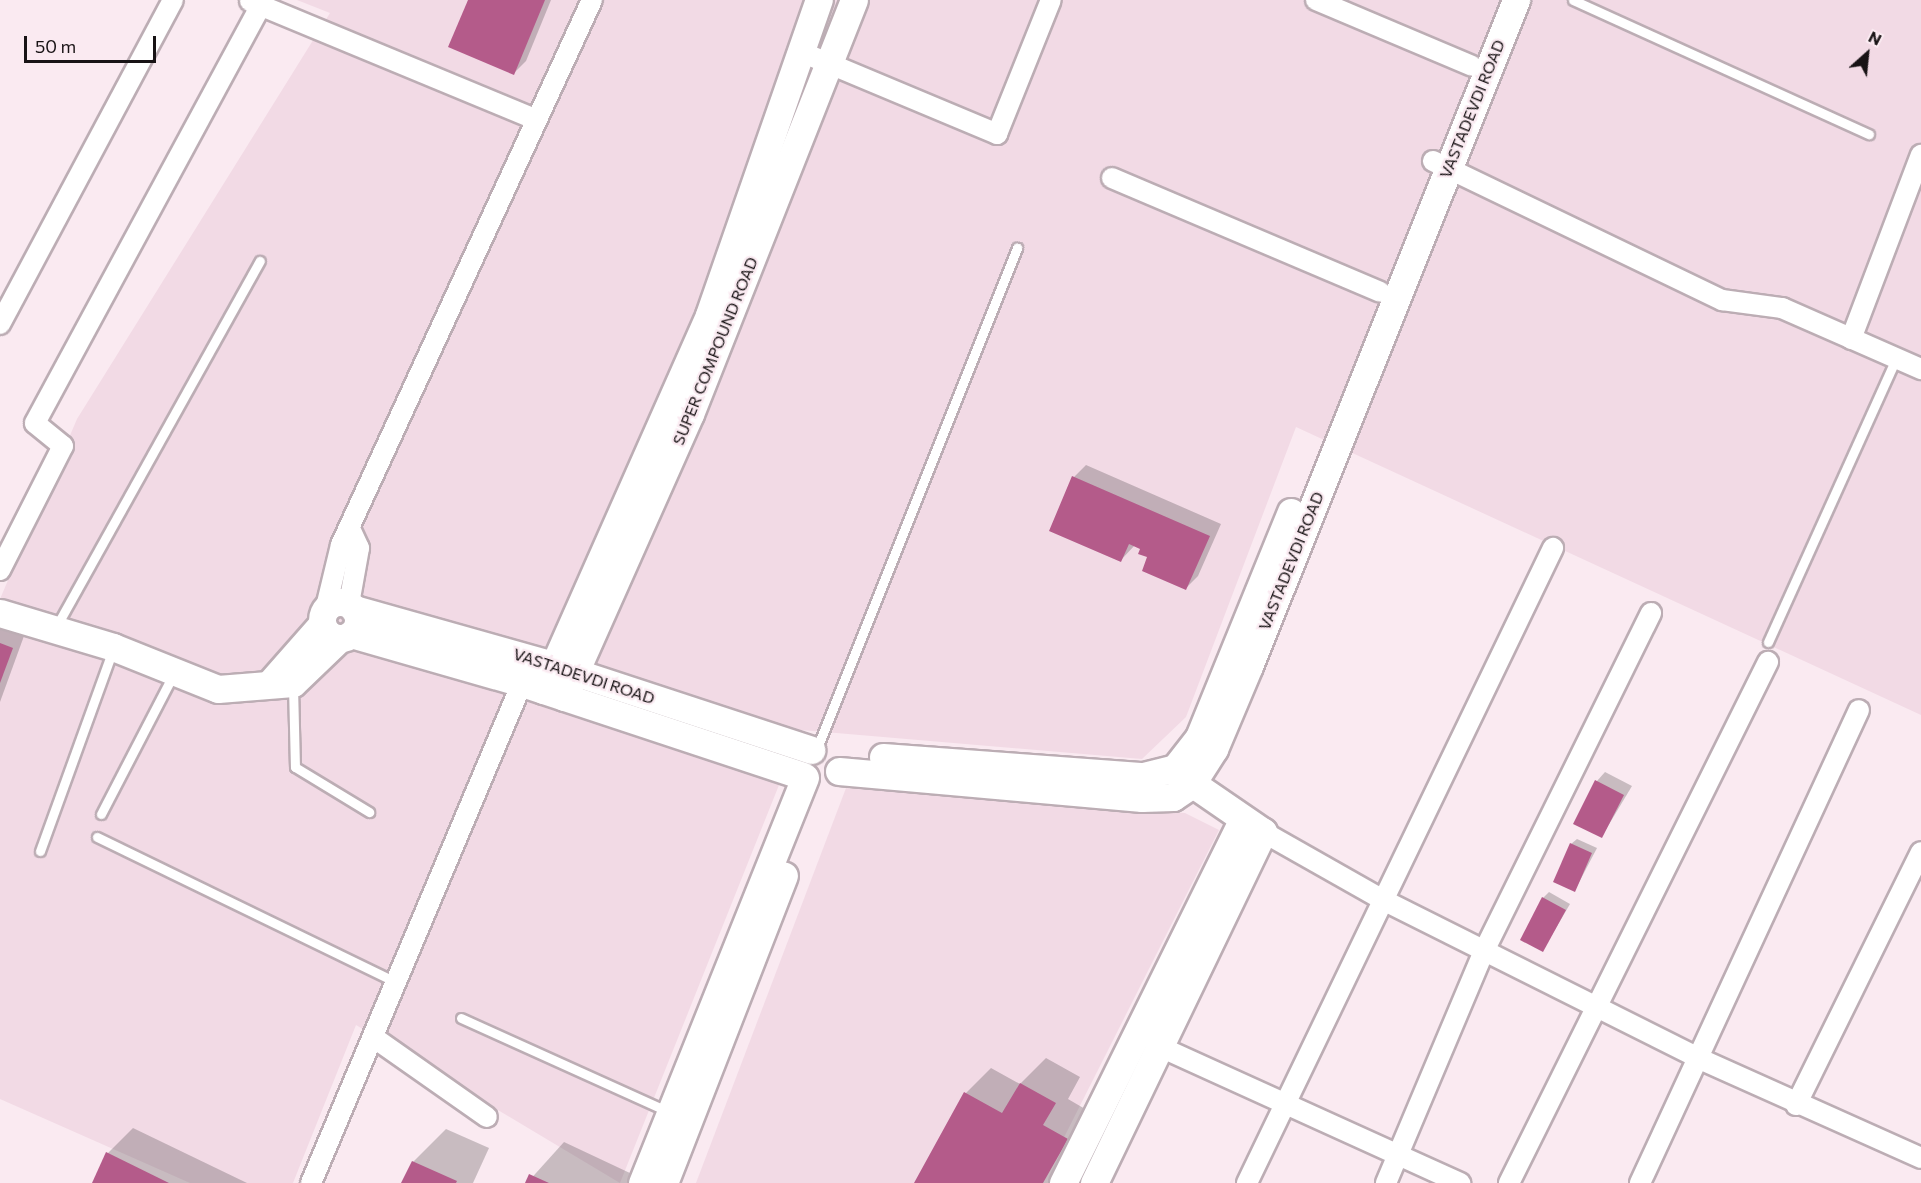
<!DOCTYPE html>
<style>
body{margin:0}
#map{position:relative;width:1921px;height:1183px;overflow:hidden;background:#faeaf1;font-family:Commissioner,sans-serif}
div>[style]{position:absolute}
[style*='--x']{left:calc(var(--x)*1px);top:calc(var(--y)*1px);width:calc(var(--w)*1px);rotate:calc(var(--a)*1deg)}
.built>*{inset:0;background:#f2dae5}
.shadow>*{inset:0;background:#0003}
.building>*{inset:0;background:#b45b8a}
.roads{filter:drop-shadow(2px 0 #bcadb4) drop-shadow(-2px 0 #bcadb4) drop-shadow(0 2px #bcadb4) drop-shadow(0 -2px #bcadb4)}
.lane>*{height:9px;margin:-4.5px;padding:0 4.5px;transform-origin:4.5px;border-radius:4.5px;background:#fff}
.street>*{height:20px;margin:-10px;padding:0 10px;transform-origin:10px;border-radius:10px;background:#fff}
.secondary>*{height:27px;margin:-13.5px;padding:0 13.5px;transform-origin:13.5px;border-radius:13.5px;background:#fff}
.secondary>.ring{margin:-13.5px;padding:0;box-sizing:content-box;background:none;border:27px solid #fff;border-radius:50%}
span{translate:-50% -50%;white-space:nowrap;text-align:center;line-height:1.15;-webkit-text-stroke:4.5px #faeaf1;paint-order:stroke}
.street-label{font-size:16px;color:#181315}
.north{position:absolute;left:1837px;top:24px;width:60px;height:60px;-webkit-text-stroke:4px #faeaf1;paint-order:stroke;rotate:27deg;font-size:16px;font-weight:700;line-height:24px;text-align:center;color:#181315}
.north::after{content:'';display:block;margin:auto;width:21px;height:27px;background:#181315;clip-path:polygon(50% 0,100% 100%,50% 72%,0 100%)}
.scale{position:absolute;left:24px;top:36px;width:132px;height:27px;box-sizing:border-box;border:3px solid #181315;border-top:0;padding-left:8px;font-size:18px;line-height:21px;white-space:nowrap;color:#181315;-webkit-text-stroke:4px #faeaf1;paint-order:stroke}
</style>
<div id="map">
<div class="built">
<i style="clip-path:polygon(297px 0,1921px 0,1921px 715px,1296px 427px,1186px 717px,1142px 759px,801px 730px,620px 1183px,356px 1025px,293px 1183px,190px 1183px,0 1099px,0 599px,77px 419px,330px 13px)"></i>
<i style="clip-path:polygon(846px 788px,1185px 813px,1219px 830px,1041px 1183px,696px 1183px)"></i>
</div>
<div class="shadow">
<i style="clip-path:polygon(469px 0,551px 0,526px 61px,514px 73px)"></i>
<i style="clip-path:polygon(1086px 465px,1221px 524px,1198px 576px,1186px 588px,1142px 548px,1135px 545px,1121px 560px,1074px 477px)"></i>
<i style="clip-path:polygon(0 627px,24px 636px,0 702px)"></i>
<i style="clip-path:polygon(1605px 772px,1632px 786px,1602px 836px,1597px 781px)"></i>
<i style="clip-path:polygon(1577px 839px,1597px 848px,1575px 890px,1571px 844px)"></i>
<i style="clip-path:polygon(1549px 892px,1570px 904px,1543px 950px,1543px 898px)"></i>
<i style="clip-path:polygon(1046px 1058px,1080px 1077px,1068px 1099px,1092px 1113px,1053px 1183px,916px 1183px,966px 1093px,991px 1068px,1020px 1084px)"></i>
<i style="clip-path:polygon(133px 1128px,247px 1183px,93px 1183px,108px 1153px)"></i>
<i style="clip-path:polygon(446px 1129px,489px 1148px,473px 1183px,403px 1183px,413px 1162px)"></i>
<i style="clip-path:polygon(564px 1142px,632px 1174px,628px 1183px,527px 1183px)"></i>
</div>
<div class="building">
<i style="clip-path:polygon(468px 0,545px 0,514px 75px,448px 47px)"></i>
<i style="clip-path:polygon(1072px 476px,1210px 536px,1186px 590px,1142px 571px,1147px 557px,1138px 554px,1140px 549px,1129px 544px,1121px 562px,1049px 531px)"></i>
<i style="clip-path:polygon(0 643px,13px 648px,0 683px)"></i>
<i style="clip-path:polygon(1595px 780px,1624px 795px,1602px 838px,1573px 824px)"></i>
<i style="clip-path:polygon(1570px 843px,1592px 853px,1575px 892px,1553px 882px)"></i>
<i style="clip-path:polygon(1542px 897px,1566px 910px,1543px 952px,1520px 940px)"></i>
<i style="clip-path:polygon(1020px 1083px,1056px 1103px,1043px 1125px,1068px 1139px,1043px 1183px,914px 1183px,964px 1092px,1002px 1113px)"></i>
<i style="clip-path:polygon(106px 1152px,169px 1183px,92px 1183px)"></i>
<i style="clip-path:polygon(412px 1161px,457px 1181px,456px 1183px,401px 1183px)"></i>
<i style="clip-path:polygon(529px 1174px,549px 1183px,525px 1183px)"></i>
</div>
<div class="roads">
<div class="lane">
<i style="--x:1573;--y:0;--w:325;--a:24.4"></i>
<i style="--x:56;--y:627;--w:419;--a:-60.9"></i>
<i style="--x:1768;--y:642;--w:312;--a:-65.7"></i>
<i style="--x:293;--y:686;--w:81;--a:88.6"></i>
<i style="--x:295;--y:767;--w:87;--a:31.3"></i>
<i style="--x:817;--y:748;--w:539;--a:-68.2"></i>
<i style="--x:101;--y:814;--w:157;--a:-62.6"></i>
<i style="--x:97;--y:837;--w:331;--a:25.9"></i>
<i style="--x:40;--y:851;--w:215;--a:-70.1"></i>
<i style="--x:461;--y:1018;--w:226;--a:24.3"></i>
</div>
<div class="street">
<i style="--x:1316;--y:0;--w:169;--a:22.9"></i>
<i style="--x:250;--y:1;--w:306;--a:22.5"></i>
<i style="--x:799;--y:51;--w:215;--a:22.7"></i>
<i style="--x:997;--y:134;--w:144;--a:-68.1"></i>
<i style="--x:1433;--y:161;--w:321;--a:25.7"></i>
<i style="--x:1722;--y:300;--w:61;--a:7.6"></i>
<i style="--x:1782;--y:308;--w:152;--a:23.7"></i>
<i style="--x:1112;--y:178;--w:291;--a:23"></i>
<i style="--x:0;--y:324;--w:367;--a:-61.9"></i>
<i style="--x:1851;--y:339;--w:197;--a:-69.2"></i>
<i style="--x:0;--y:570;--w:139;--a:-63.1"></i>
<i style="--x:63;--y:446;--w:36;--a:-141"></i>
<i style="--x:35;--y:423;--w:475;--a:-61.6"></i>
<i style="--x:349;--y:604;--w:57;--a:-79.9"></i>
<i style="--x:359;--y:548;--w:19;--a:-115"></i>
<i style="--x:326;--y:607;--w:64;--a:-76.4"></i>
<i style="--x:341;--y:545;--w:600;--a:-65.27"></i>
<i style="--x:1263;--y:832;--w:138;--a:29.5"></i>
<i style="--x:1383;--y:900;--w:355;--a:26.6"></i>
<i style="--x:1700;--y:1059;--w:242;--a:24.1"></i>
<i style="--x:373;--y:1037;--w:139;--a:35.1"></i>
<i style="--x:1158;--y:1046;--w:332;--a:24.4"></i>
<i style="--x:1796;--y:1105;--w:282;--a:-63.7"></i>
<i style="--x:311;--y:1183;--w:543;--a:-67.12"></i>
<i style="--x:1247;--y:1183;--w:705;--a:-64.27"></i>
<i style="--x:1386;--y:1183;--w:252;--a:-67.1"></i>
<i style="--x:1484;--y:951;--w:377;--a:-63.7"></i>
<i style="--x:1509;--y:1183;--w:582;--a:-63.57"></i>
<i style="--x:1640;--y:1183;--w:521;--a:-65.16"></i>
</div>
<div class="secondary">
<i class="ring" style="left:322px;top:602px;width:9px;height:9px"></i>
<i style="--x:354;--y:609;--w:207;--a:15.7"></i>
<i style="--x:553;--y:665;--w:272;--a:18.2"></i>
<i style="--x:0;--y:613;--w:118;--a:16.7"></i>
<i style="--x:113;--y:647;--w:113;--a:21.8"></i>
<i style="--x:218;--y:689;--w:75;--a:-4.6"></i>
<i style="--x:293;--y:683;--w:65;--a:-43.8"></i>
<i style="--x:351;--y:634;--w:178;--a:16"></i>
<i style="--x:522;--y:683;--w:296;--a:18.3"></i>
<i style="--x:272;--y:681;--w:76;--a:-48.7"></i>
<i style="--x:543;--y:690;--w:410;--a:-66.1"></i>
<i style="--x:709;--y:315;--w:334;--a:-70.8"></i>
<i style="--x:564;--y:697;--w:310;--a:-66"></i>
<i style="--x:690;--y:414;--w:445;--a:-68.4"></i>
<i style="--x:883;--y:757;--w:261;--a:4.2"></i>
<i style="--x:1143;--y:776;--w:33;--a:-14"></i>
<i style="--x:1175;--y:768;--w:39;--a:-52"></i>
<i style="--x:1199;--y:737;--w:243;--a:-67.8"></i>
<i style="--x:839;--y:771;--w:304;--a:5.1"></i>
<i style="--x:1142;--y:798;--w:31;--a:-2"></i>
<i style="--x:1173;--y:797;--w:22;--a:-34"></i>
<i style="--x:1191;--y:785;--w:43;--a:-57.4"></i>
<i style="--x:1214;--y:749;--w:90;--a:-67.1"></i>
<i style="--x:1249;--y:666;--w:718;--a:-68.15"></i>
<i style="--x:642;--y:1183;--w:437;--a:-68.1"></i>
<i style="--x:664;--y:1183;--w:330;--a:-68.7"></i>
<i style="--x:1063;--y:1183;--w:404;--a:-63.7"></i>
<i style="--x:1094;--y:1183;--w:390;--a:-64.3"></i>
<i style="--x:1263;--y:832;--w:104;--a:-145.5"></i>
</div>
</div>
<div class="street-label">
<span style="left:1472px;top:109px;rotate:-68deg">VASTADEVDI ROAD</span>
<span style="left:715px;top:351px;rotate:-68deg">SUPER COMPOUND ROAD</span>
<span style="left:1291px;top:561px;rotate:-68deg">VASTADEVDI ROAD</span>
<span style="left:584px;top:676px;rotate:18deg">VASTADEVDI ROAD</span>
</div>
<div class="north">N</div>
<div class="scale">50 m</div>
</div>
